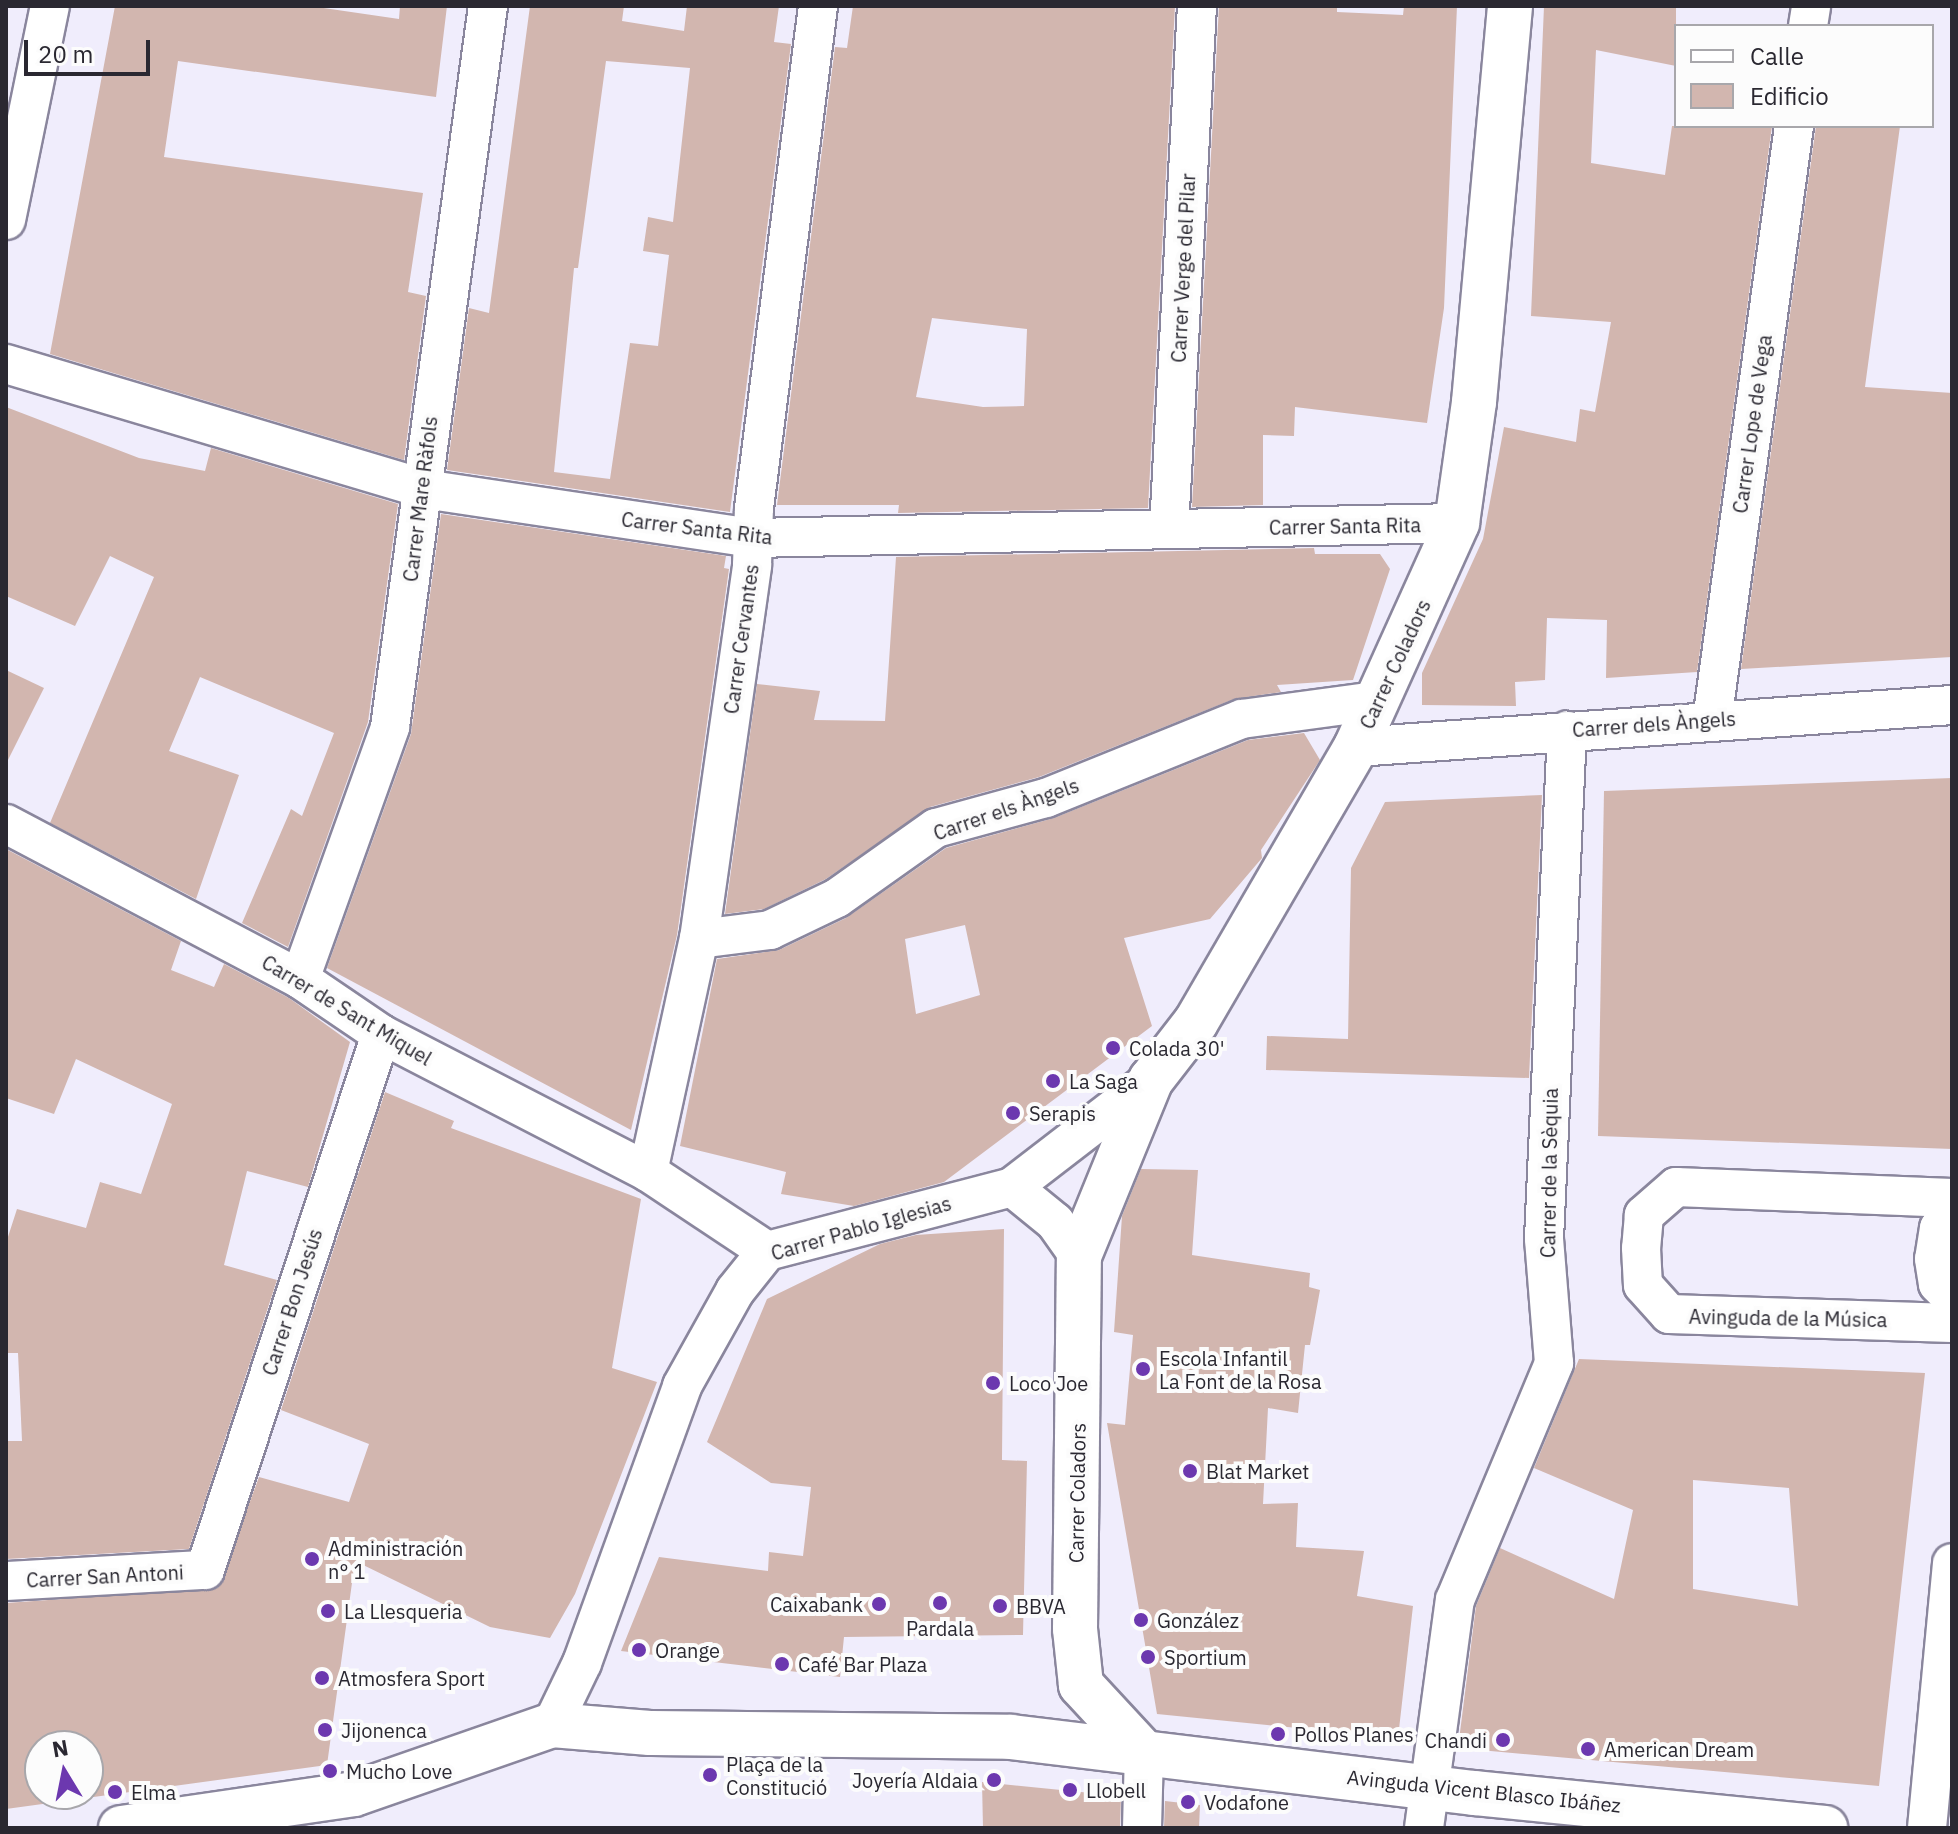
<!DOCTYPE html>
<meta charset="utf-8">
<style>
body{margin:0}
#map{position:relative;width:1958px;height:1834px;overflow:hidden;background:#f0edfc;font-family:"IBM Plex Sans",sans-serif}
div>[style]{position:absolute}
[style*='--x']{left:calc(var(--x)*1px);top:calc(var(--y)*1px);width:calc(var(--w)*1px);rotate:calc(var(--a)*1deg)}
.building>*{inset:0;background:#d2b6af}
.roads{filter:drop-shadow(2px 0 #8a869d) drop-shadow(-2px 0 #8a869d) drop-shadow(0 2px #8a869d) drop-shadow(0 -2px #8a869d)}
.minor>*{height:38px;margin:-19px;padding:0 19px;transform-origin:19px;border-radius:19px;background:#fff}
.tertiary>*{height:44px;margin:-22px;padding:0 22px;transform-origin:22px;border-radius:22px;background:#fff}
.dots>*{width:22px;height:22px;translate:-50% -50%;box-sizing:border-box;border:4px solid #fcfcfc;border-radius:50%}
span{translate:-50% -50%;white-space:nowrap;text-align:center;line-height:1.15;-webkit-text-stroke:8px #fcfcfc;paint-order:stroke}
.street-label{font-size:20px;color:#2a2831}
.poi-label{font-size:20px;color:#2a2831}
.left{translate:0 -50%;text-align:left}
.right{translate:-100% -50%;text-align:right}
.frame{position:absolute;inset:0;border:8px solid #2a2831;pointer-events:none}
.legend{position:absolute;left:1674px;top:24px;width:260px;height:104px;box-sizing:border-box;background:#fcfcfc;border:2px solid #a8a7ab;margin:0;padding:10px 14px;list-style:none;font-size:24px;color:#2a2831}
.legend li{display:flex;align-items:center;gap:16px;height:40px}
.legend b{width:40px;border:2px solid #a8a7ab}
.north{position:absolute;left:24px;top:1730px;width:80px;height:80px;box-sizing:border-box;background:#fcfcfc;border:2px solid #a8a7ab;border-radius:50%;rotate:350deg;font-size:22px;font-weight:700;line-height:32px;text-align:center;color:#2a2831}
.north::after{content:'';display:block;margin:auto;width:28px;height:36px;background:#6c38af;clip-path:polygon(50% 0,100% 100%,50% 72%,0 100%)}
.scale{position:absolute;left:24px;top:40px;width:126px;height:36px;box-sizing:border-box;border:4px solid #2a2831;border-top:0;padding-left:10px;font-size:24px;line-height:28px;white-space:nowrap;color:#2a2831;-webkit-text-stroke:6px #fcfcfc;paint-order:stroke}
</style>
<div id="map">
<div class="building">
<i style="clip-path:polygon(115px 6px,310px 6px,399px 19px,400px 6px,447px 6px,436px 97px,178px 61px,164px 157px,423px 193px,408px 292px,426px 296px,404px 460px,50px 354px)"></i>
<i style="clip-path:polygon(evenodd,530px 6px,624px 6px,622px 21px,684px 31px,687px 6px,779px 6px,774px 42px,791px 44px,730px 512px,447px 470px,469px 308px,489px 313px,530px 6px,606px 61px,690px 68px,673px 222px,648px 217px,643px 251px,669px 255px,658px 346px,630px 343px,610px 479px,554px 472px,574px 268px,578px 268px,606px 61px)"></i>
<i style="clip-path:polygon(evenodd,853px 6px,1175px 6px,1148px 508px,898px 513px,899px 505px,777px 505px,835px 47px,847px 48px,853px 6px,932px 318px,1027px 329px,1024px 406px,983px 407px,916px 397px,932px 318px)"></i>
<i style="clip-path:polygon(1219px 6px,1337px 6px,1337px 12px,1403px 15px,1404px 6px,1457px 6px,1444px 308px,1427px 423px,1295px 407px,1294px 436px,1263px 435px,1263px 505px,1192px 507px)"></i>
<i style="clip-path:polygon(1544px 6px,1676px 6px,1676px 66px,1596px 50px,1591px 163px,1665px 175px,1672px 126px,1772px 126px,1697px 672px,1606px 678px,1607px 620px,1547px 618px,1545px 680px,1515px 682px,1516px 706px,1422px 705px,1422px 673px,1483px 539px,1504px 427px,1576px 442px,1580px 409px,1595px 412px,1611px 322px,1531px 316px)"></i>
<i style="clip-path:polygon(1816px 126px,1900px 126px,1865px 387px,1952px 393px,1952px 657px,1741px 669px)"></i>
<i style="clip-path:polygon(6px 407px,139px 458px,205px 471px,211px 448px,398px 504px,368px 722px,288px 947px,242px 923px,291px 809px,302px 816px,334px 733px,200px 677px,169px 751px,239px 775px,196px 899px,50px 823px,154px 577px,110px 556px,75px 626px,6px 596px)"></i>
<i style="clip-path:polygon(441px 514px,726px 556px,724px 568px,729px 569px,677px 935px,631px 1130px,327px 968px,411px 734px)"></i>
<i style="clip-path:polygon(1314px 548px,1315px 554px,1380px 554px,1390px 569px,1353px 680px,1277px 685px,1281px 692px,1234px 699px,1039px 777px,930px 807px,826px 879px,764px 909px,725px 914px,757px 684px,820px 691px,814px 720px,885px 721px,896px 557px)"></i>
<i style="clip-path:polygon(6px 670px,44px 688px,6px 764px)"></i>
<i style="clip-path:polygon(evenodd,1304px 733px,1320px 760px,1261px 850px,1262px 858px,1210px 919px,1124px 938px,1152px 1026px,944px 1182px,854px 1206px,781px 1194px,786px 1172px,680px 1146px,717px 959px,779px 950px,846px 918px,946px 848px,1054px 818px,1248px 740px,1304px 733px,965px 925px,980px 995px,916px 1014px,905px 939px,965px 925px)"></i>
<i style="clip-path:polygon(1952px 778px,1952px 1149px,1598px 1136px,1604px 791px)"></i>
<i style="clip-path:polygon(1542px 795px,1529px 1078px,1266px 1070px,1267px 1036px,1348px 1039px,1351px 868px,1385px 802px)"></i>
<i style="clip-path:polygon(6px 849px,181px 941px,171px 970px,214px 987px,224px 964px,289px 998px,350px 1042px,308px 1187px,247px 1171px,224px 1265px,277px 1280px,189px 1549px,6px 1559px,6px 1441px,22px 1441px,18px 1353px,6px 1353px,6px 1243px,17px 1209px,86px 1228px,100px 1182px,141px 1194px,172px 1104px,76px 1059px,54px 1114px,6px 1098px)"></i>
<i style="clip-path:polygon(evenodd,385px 1092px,454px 1121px,451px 1128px,641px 1199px,612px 1368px,657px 1382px,575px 1594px,550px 1638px,490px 1627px,355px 1561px,327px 1765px,6px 1809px,6px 1603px,218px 1588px,259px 1477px,349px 1502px,369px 1444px,281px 1410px,385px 1092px,40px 1746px,88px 1746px,88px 1794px,40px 1794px,40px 1746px)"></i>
<i style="clip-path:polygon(1141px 1169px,1198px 1170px,1192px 1255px,1310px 1273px,1309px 1287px,1320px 1290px,1310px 1345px,1305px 1345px,1298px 1413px,1268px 1408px,1263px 1504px,1298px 1503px,1296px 1547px,1364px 1551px,1357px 1596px,1413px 1606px,1398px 1738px,1157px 1714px,1107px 1423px,1125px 1425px,1133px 1335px,1114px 1332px,1122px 1216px)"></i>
<i style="clip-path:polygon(1004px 1229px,1002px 1460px,1027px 1461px,1023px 1635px,844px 1637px,840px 1677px,621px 1651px,659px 1557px,768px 1571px,769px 1552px,803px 1556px,811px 1487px,771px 1483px,707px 1442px,767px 1299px,880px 1244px,916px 1235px)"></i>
<i style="clip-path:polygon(evenodd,1579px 1359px,1925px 1373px,1879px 1786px,1458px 1748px,1476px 1606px,1500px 1548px,1614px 1599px,1633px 1510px,1534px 1468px,1579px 1359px,1693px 1480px,1789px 1488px,1798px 1606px,1693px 1589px,1693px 1480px)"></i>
<i style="clip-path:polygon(982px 1782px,1121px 1796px,1120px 1828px,983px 1828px)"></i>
<i style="clip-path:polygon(1165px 1801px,1200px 1805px,1199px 1828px,1164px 1828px)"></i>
</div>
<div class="roads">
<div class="minor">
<i style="--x:1808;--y:26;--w:20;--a:-81"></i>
<i style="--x:6;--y:220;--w:218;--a:-78.4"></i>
<i style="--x:6;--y:364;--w:436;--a:16.6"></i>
<i style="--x:424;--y:489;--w:333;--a:8.5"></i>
<i style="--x:753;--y:538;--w:704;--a:-1.22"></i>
<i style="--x:1169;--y:529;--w:524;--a:-86.94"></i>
<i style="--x:1712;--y:721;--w:601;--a:-82.15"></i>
<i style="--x:1356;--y:747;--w:597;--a:-4.03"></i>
<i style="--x:6;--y:824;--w:332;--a:27.8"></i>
<i style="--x:300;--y:979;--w:98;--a:34.2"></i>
<i style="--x:381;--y:1034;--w:301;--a:27.3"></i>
<i style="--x:648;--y:1172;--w:143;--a:33.6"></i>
<i style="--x:699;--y:939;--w:72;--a:-7.2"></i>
<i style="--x:770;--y:930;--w:74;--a:-25.5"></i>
<i style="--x:837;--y:898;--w:121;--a:-35.3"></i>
<i style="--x:936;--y:828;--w:114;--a:-15.3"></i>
<i style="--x:1046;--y:798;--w:211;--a:-22"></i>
<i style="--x:1242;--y:719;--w:134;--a:-7.7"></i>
<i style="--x:300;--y:979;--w:268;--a:-70.3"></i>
<i style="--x:390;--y:727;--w:728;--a:-82.26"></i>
<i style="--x:648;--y:1172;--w:239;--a:-77.7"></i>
<i style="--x:699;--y:939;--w:378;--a:-81.9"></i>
<i style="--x:752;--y:565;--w:57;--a:-88"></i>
<i style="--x:754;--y:508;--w:506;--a:-82.73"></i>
<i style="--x:1012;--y:1187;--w:55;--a:39.1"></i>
<i style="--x:1055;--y:1222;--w:42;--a:54.8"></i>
<i style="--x:1952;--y:1198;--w:276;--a:-177.7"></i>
<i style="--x:1676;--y:1187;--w:43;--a:138.8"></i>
<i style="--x:1644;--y:1215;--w:33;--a:95"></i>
<i style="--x:1641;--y:1248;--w:37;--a:87"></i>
<i style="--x:1643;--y:1285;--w:39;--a:48"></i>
<i style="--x:1669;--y:1314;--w:283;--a:1.8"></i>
<i style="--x:1952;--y:1209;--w:23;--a:124"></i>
<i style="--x:1939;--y:1228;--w:31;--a:99"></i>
<i style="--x:1934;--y:1259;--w:25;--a:81"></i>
<i style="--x:1938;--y:1284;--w:20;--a:45"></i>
<i style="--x:6;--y:1581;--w:199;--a:-3.2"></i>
<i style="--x:205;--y:1570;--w:564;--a:-71.82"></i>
<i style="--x:552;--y:1725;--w:69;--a:-64.2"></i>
<i style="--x:582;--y:1663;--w:294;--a:-70.1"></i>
<i style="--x:682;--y:1386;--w:109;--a:-60.8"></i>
<i style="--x:735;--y:1291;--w:51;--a:-51.3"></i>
<i style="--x:767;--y:1251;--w:253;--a:-14.6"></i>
<i style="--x:1012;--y:1187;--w:175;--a:-37.6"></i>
<i style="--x:1142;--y:1828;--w:75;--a:-88.5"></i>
<i style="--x:1424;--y:1828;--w:230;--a:-82.3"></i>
<i style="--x:1455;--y:1600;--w:257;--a:-67.3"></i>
<i style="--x:1554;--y:1363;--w:124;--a:-94.6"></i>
<i style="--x:1544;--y:1239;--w:509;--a:-87.41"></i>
<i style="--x:1927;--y:1828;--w:266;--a:-84.6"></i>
</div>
<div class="tertiary">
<i style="--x:1144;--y:1753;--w:93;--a:-132.8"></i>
<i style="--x:1081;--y:1685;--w:56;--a:-96.1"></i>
<i style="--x:1075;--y:1629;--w:373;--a:-89.4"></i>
<i style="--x:1079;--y:1256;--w:190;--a:-67.8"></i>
<i style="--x:1151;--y:1080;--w:73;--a:-52.2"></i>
<i style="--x:1196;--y:1022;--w:318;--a:-59.8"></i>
<i style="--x:1356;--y:747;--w:246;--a:-65.7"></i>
<i style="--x:1457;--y:523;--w:122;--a:-82"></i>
<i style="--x:1474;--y:402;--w:398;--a:-84.8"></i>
<i style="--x:121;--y:1828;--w:235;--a:-8.3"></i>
<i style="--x:354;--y:1794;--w:210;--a:-19.2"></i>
<i style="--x:552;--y:1725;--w:98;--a:4.7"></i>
<i style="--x:650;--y:1733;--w:361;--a:0.6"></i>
<i style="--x:1011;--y:1737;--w:467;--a:6.9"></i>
<i style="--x:1475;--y:1793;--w:352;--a:5.7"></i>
</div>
</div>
<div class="dots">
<i style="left:1113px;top:1048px;background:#6c38af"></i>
<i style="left:1053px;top:1081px;background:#6c38af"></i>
<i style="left:1013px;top:1113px;background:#6c38af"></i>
<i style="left:1143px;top:1369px;background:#6c38af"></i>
<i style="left:993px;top:1383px;background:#6c38af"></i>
<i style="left:1190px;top:1471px;background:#6c38af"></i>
<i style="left:312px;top:1559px;background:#6c38af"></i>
<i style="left:940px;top:1603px;background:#6c38af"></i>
<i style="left:879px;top:1604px;background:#6c38af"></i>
<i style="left:1000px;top:1606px;background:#6c38af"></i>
<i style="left:328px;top:1611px;background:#6c38af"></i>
<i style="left:1141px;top:1620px;background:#6c38af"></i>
<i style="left:639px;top:1650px;background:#6c38af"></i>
<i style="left:1148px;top:1657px;background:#6c38af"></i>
<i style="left:782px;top:1664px;background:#6c38af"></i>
<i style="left:322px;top:1678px;background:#6c38af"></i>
<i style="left:325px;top:1730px;background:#6c38af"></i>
<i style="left:1278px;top:1734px;background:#6c38af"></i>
<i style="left:1503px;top:1740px;background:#6c38af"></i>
<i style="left:1588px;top:1749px;background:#6c38af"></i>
<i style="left:330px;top:1771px;background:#6c38af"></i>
<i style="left:710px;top:1775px;background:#6c38af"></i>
<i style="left:994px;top:1780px;background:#6c38af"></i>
<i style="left:1070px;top:1790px;background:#6c38af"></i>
<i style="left:115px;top:1792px;background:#6c38af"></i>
<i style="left:1188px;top:1802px;background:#6c38af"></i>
</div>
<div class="street-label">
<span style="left:1183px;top:268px;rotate:-87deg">Carrer Verge del Pilar</span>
<span style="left:1752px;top:424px;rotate:-82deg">Carrer Lope de Vega</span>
<span style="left:420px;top:499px;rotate:-83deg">Carrer Mare Ràfols</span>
<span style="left:1345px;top:526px;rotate:-1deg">Carrer Santa Rita</span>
<span style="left:697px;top:528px;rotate:7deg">Carrer Santa Rita</span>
<span style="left:741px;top:639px;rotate:-82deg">Carrer Cervantes</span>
<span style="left:1395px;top:664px;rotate:-65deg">Carrer Coladors</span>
<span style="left:1654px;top:724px;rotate:-4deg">Carrer dels Àngels</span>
<span style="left:1006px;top:809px;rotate:-19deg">Carrer els Àngels</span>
<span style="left:347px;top:1010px;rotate:31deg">Carrer de Sant Miquel</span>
<span style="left:1549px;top:1173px;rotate:-89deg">Carrer de la Sèquia</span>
<span style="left:861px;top:1228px;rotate:-16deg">Carrer Pablo Iglesias</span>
<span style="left:292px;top:1302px;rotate:-72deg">Carrer Bon Jesús</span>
<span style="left:1788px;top:1318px;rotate:1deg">Avinguda de la Música</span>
<span style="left:1077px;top:1493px;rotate:-89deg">Carrer Coladors</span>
<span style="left:105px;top:1576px;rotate:-3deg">Carrer San Antoni</span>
<span style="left:1484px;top:1791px;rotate:6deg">Avinguda Vicent Blasco Ibáñez</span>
</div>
<div class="poi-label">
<span class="left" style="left:1129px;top:1048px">Colada 30'</span>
<span class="left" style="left:1069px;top:1081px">La Saga</span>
<span class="left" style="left:1029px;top:1113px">Serapis</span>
<span class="left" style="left:1159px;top:1370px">Escola Infantil<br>La Font de la Rosa</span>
<span class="left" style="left:1009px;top:1383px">Loco Joe</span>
<span class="left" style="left:1206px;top:1471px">Blat Market</span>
<span class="left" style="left:328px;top:1560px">Administración<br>n° 1</span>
<span class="right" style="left:863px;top:1604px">Caixabank</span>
<span class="left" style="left:1016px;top:1606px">BBVA</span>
<span class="left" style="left:344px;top:1611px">La Llesqueria</span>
<span class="left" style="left:1157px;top:1620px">González</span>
<span style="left:940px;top:1628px">Pardala</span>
<span class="left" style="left:655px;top:1650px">Orange</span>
<span class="left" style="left:1164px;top:1657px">Sportium</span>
<span class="left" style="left:798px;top:1664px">Café Bar Plaza</span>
<span class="left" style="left:338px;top:1678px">Atmosfera Sport</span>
<span class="left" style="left:341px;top:1730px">Jijonenca</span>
<span class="left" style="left:1294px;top:1734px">Pollos Planes</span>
<span class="right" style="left:1487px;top:1740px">Chandi</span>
<span class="left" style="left:1604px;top:1749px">American Dream</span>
<span class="left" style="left:726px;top:1776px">Plaça de la<br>Constitució</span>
<span class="left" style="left:346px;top:1771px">Mucho Love</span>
<span class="right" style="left:978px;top:1780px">Joyería Aldaia</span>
<span class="left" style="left:1086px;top:1790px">Llobell</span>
<span class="left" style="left:131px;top:1792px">Elma</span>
<span class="left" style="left:1204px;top:1802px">Vodafone</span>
</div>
<div class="frame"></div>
<ul class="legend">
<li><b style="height:10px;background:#fff"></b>Calle</li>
<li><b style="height:22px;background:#d2b6af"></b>Edificio</li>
</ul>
<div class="north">N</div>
<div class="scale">20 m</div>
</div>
